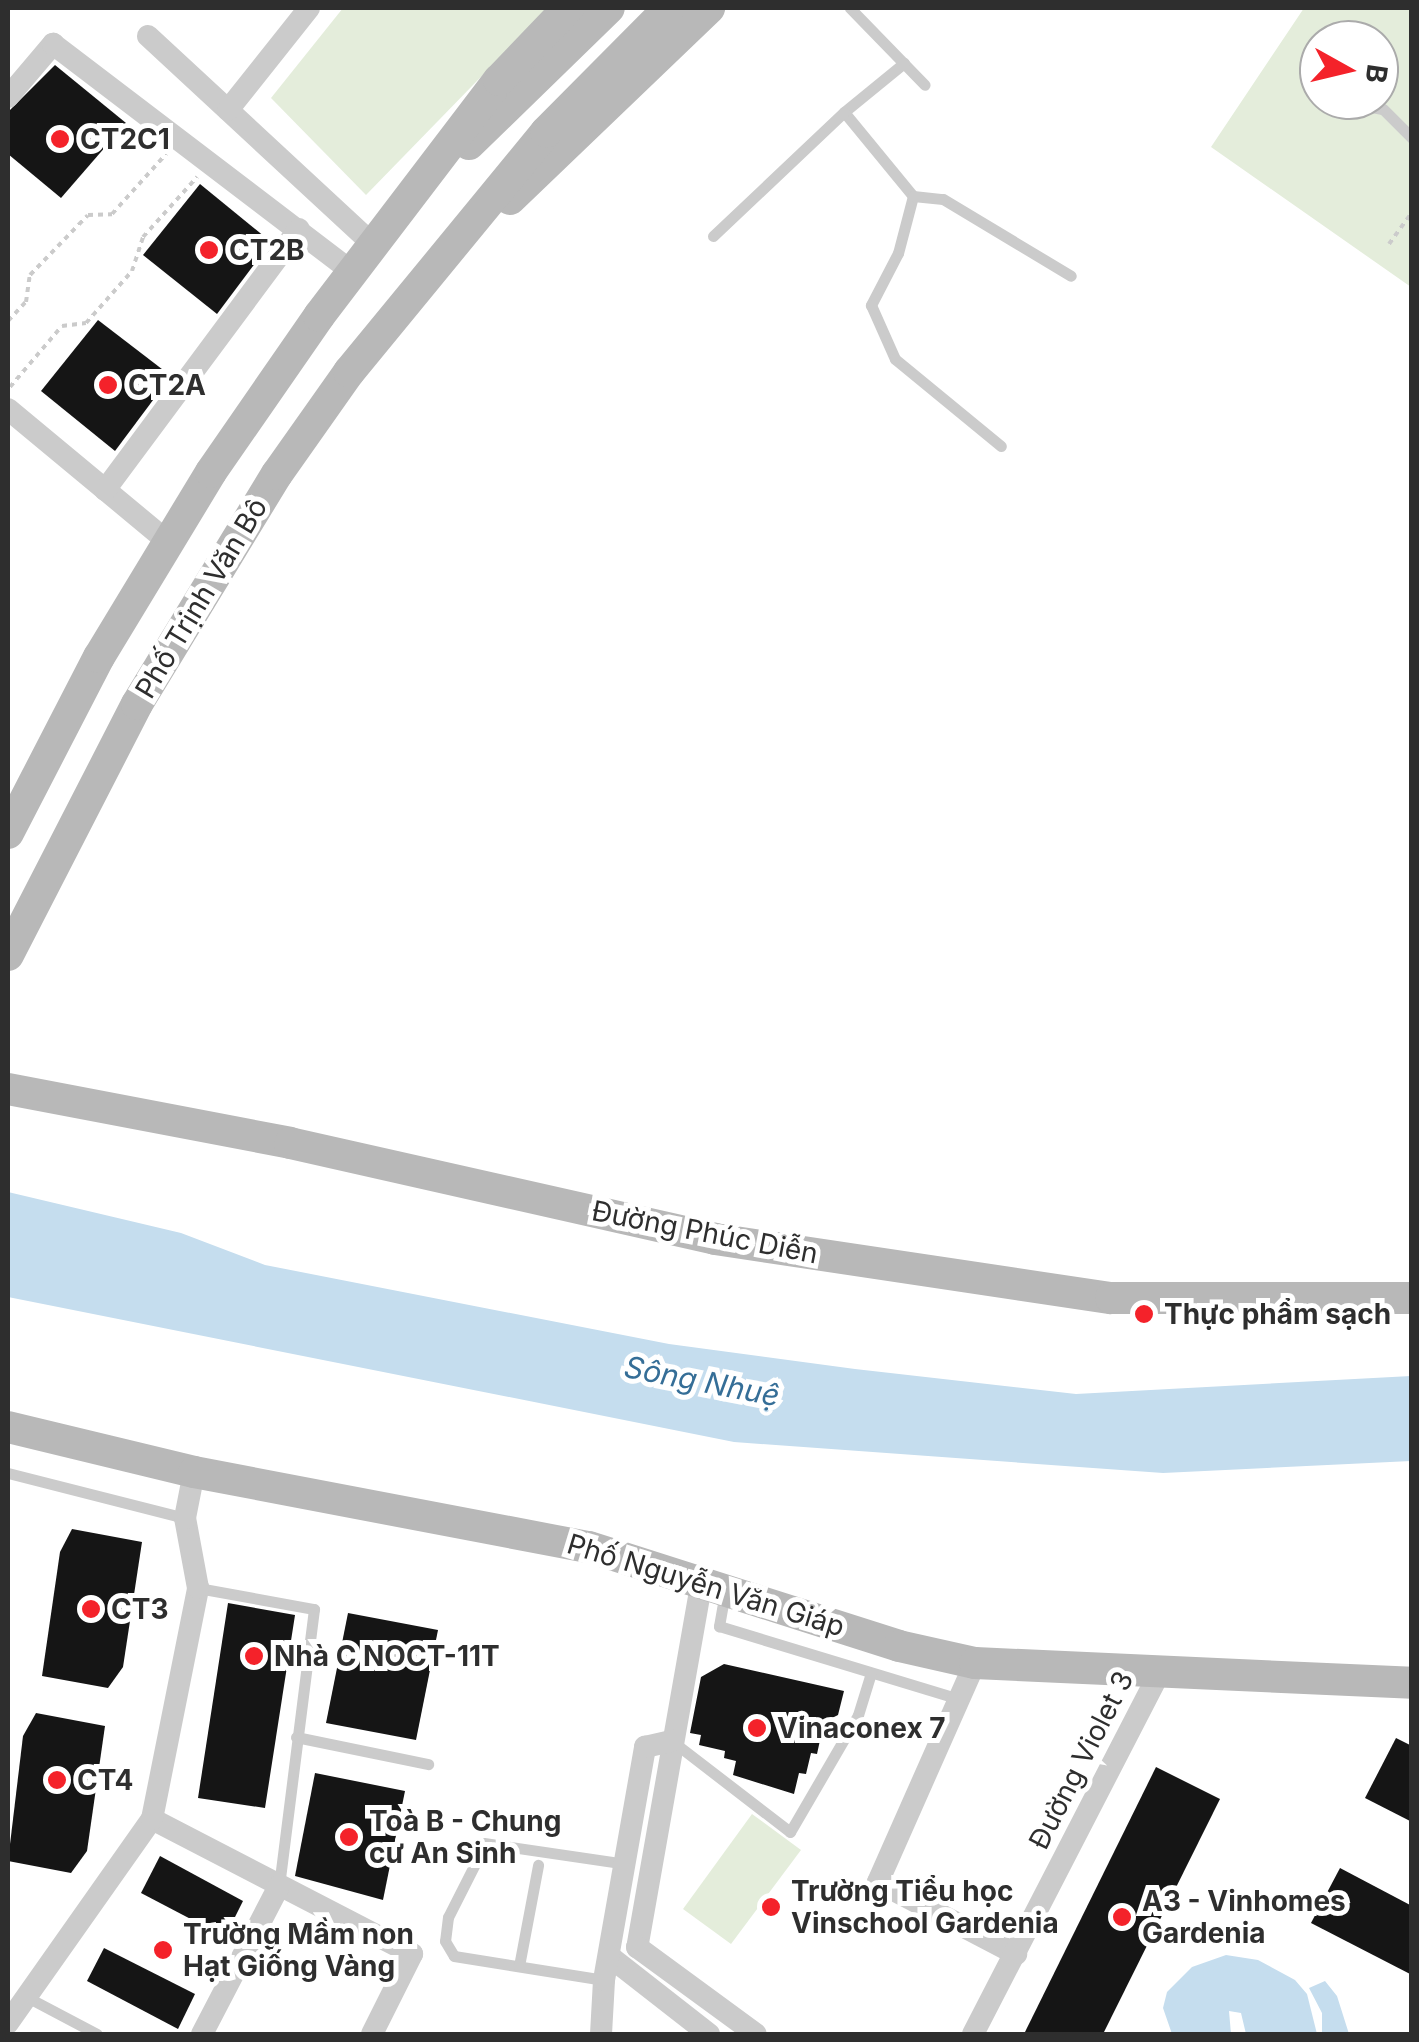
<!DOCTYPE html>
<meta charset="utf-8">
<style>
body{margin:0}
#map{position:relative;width:1419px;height:2042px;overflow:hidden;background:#fff;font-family:Inter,sans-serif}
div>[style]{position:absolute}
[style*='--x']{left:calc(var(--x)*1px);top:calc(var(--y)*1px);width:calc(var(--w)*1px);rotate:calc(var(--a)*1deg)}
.green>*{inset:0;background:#e4eddb}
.water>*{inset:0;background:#c5ddee}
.building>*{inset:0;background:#151515}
.path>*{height:4px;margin-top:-2px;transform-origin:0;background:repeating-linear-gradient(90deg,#cbcbcb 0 5px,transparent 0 10px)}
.lane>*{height:11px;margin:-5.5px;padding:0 5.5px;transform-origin:5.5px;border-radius:5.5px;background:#cbcbcb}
.street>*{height:22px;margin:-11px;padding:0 11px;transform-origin:11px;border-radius:11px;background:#cbcbcb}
.secondary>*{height:32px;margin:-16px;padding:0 16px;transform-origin:16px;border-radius:16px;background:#b8b8b8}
.dots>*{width:28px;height:28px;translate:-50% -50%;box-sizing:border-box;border:5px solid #fff;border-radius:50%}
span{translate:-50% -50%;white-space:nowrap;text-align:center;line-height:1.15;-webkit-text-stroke:10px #fff;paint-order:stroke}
.poi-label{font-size:28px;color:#2e2e2e;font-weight:700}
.left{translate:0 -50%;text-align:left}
.street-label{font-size:28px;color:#2e2e2e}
.water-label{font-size:30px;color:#356e97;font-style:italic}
.frame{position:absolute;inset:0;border:10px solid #2e2e2e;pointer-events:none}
.north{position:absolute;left:1299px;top:20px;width:100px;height:100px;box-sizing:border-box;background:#fff;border:2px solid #ababab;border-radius:50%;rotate:98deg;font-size:28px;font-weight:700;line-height:40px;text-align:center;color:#2e2e2e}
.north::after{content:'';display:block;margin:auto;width:35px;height:45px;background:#f4222a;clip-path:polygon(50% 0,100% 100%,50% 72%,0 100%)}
</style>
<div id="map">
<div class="green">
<i style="clip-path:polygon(343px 8px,548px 8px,366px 195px,271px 98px)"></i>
<i style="clip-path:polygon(evenodd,1304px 8px,1411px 8px,1411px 287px,1211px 147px,1304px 8px,1319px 40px,1379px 40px,1379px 100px,1319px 100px,1319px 40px)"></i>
<i style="clip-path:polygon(752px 1814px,801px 1850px,731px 1944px,683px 1909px)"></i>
</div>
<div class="water">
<i style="clip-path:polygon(8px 1192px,181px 1233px,265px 1265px,669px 1344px,855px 1369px,1076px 1394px,1411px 1376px,1411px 1461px,1163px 1473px,734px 1442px,8px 1297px)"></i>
<i style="clip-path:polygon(1226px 1955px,1258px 1960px,1295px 1980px,1307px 1994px,1317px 2034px,1246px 2034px,1241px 2013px,1229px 2011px,1231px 2034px,1172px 2034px,1163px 2008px,1167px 1992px,1192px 1967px)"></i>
<i style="clip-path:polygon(1325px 1981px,1337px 1996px,1349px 2034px,1322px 2034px,1322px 2013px,1309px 1988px)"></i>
</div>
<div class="building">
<i style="clip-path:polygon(55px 65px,126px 123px,61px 198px,8px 154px,8px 112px)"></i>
<i style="clip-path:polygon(200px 184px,271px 242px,217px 314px,143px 255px)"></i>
<i style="clip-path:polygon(98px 320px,171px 376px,115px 451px,41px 391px)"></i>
<i style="clip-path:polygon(72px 1529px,142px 1542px,123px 1667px,108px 1688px,42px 1676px,60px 1552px)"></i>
<i style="clip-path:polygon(228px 1603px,295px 1615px,265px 1808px,198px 1798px)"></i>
<i style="clip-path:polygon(348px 1613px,438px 1630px,416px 1740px,326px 1723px)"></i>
<i style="clip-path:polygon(724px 1664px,844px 1691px,838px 1715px,824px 1722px,817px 1754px,811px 1753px,806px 1774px,799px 1773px,794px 1794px,733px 1775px,736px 1761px,724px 1758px,725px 1751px,699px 1745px,701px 1735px,690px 1733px,701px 1677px)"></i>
<i style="clip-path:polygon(36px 1713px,105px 1726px,87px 1851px,71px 1873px,8px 1861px,23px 1736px)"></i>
<i style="clip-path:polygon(1396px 1738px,1412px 1746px,1412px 1822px,1365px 1798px)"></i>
<i style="clip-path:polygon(1156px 1767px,1220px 1799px,1103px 2034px,1024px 2034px)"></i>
<i style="clip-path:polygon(315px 1773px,405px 1791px,383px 1900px,295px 1876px)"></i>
<i style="clip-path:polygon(160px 1856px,243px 1901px,225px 1937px,141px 1893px)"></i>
<i style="clip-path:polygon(1340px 1868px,1412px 1906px,1412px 1975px,1311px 1923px)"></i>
<i style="clip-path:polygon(104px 1948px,195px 1994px,178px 2029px,87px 1981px)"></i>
</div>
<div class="path">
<i style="--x:1389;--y:244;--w:39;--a:-54"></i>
<i style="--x:8;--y:321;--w:26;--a:-47"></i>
<i style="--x:26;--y:302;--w:27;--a:-82"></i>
<i style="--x:30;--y:275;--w:83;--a:-46"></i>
<i style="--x:88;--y:215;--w:24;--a:-2"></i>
<i style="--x:112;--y:214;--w:81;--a:-48"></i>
<i style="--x:10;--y:387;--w:80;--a:-49.6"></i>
<i style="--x:62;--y:326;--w:24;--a:-7"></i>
<i style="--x:86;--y:323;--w:69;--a:-48.5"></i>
<i style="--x:132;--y:271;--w:36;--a:-72"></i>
<i style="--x:143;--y:237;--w:81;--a:-48"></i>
</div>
<div class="lane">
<i style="--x:850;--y:8;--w:107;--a:45.8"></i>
<i style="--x:904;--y:63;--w:77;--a:140.8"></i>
<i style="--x:844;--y:112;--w:109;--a:50.6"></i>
<i style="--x:913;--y:196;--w:59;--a:104.7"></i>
<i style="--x:898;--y:253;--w:59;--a:117.4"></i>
<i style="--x:871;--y:305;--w:59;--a:66"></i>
<i style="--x:895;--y:359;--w:137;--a:39.4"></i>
<i style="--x:1354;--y:104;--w:29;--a:10"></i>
<i style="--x:1383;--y:109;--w:41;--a:45"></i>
<i style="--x:913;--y:196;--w:30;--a:6"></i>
<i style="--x:943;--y:199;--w:149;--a:31"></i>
<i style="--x:713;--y:236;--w:180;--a:-43.4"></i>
<i style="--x:8;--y:1473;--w:183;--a:14.3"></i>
<i style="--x:198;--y:1588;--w:118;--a:10.3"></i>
<i style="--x:314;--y:1609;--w:279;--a:97.2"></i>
<i style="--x:725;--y:1592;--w:35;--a:100"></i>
<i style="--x:719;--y:1626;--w:251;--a:16.9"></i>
<i style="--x:296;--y:1737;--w:135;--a:11.6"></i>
<i style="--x:672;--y:1741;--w:149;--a:37.6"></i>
<i style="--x:790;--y:1832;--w:135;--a:-59.8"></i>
<i style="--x:858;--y:1715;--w:44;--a:-72.8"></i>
<i style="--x:484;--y:1843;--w:145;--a:8.4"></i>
<i style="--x:479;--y:1856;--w:68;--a:116.9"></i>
<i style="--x:448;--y:1917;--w:24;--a:97"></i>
<i style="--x:445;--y:1941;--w:17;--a:59"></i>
<i style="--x:454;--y:1956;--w:152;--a:9.1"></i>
<i style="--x:519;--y:1966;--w:103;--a:-79.3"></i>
<i style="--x:25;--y:1996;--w:81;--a:27.8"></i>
</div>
<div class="street">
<i style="--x:148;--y:36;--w:309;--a:42.8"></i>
<i style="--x:8;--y:97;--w:70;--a:-49.7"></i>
<i style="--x:53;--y:44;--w:378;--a:37.3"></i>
<i style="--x:228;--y:110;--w:130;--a:-51.5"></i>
<i style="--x:8;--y:409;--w:207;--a:39.7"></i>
<i style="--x:105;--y:490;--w:325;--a:-53.4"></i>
<i style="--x:702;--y:1580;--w:373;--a:100"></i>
<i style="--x:637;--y:1947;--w:147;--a:36.2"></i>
<i style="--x:975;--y:1663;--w:240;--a:113.9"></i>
<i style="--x:878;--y:1882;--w:156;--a:27.6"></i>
<i style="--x:152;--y:1819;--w:293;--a:27.4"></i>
<i style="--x:412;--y:1954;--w:89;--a:116.6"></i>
<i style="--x:609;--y:1956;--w:127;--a:38"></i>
<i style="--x:8;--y:2023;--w:250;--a:-54.8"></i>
<i style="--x:152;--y:1819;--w:236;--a:-78.7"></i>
<i style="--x:198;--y:1588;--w:71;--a:-100.5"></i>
<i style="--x:185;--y:1518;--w:47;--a:-78.9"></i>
<i style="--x:202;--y:2034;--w:167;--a:-62.5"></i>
<i style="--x:601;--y:2034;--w:54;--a:-86.8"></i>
<i style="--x:604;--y:1980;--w:237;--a:-80"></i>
<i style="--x:645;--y:1747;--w:28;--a:-13"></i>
<i style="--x:973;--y:2034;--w:406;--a:-62.7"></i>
</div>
<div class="secondary">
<i style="--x:469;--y:144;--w:195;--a:-44.2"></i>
<i style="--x:510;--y:199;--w:276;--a:-43.8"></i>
<i style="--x:8;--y:833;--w:198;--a:-62.7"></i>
<i style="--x:99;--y:657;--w:216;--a:-58.8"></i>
<i style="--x:211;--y:472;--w:190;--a:-55.3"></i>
<i style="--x:319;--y:316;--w:297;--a:-52.7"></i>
<i style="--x:499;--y:80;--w:100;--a:-46.2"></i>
<i style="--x:8;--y:955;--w:282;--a:-62.8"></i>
<i style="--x:137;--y:704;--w:269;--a:-58.7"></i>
<i style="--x:277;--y:474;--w:125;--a:-54.8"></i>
<i style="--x:349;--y:372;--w:310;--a:-50.6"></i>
<i style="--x:546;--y:132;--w:175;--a:-45.2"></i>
<i style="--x:8;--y:1089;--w:287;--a:10.8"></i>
<i style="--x:290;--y:1143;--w:436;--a:12.7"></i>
<i style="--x:715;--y:1239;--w:400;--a:8.5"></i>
<i style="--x:1111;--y:1298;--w:301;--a:0"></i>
<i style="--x:8;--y:1427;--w:191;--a:13.6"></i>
<i style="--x:194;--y:1472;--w:402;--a:10.8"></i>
<i style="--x:589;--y:1547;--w:325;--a:17.7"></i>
<i style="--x:899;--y:1646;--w:78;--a:12.6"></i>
<i style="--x:975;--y:1663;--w:437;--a:2.6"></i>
</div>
<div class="dots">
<i style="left:60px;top:139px;background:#f4222a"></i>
<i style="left:209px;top:250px;background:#f4222a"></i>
<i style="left:108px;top:385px;background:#f4222a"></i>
<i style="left:1144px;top:1314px;background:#f4222a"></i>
<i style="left:91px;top:1609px;background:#f4222a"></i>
<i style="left:254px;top:1656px;background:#f4222a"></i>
<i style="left:757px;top:1728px;background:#f4222a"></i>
<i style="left:57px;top:1780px;background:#f4222a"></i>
<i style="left:349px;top:1837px;background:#f4222a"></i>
<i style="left:771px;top:1907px;background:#f4222a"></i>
<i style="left:1122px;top:1917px;background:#f4222a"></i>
<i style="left:163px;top:1950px;background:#f4222a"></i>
</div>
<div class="poi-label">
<span class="left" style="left:80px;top:139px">CT2C1</span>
<span class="left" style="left:229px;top:250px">CT2B</span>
<span class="left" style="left:128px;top:385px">CT2A</span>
<span class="left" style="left:1164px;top:1314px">Thực phẩm sạch</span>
<span class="left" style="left:111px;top:1609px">CT3</span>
<span class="left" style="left:274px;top:1656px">Nhà C NOCT-11T</span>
<span class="left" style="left:777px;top:1728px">Vinaconex 7</span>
<span class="left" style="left:77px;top:1780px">CT4</span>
<span class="left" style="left:369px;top:1837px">Toà B - Chung<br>cư An Sinh</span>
<span class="left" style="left:791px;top:1907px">Trường Tiểu học<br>Vinschool Gardenia</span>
<span class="left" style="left:1142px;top:1917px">A3 - Vinhomes<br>Gardenia</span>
<span class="left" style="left:183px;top:1950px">Trường Mầm non<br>Hạt Giống Vàng</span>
</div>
<div class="street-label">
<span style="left:201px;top:598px;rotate:-59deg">Phố Trịnh Văn Bô</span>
<span style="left:705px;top:1232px;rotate:11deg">Đường Phúc Diễn</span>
<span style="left:706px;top:1585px;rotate:17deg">Phố Nguyễn Văn Giáp</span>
<span style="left:1081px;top:1760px;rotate:-63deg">Đường Violet 3</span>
</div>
<div class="water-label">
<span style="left:702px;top:1381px;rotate:11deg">Sông Nhuệ</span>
</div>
<div class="frame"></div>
<div class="north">B</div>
</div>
